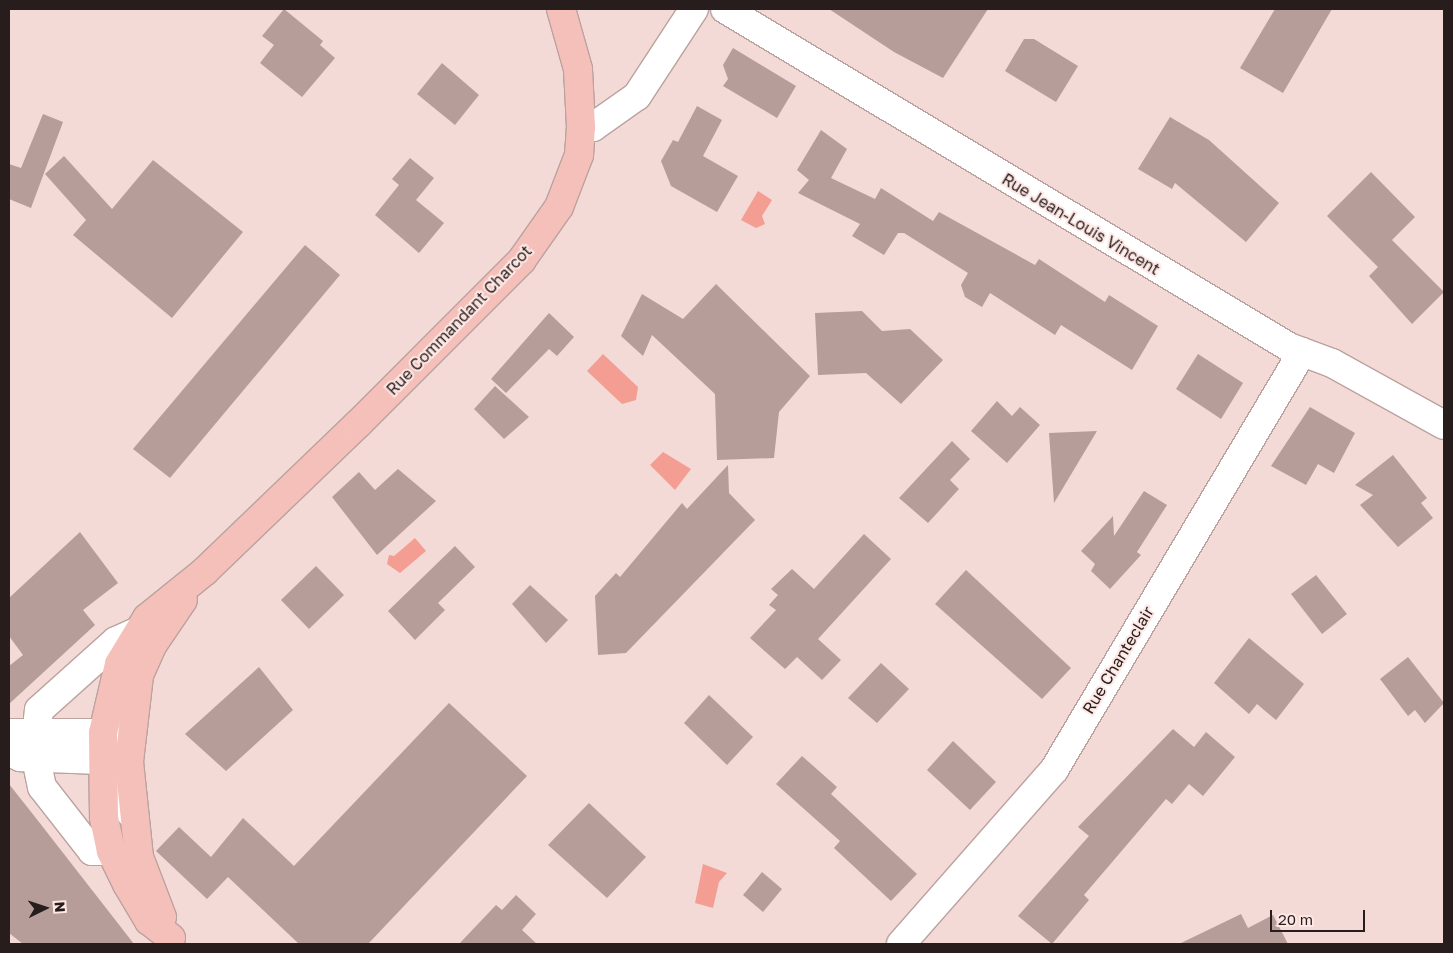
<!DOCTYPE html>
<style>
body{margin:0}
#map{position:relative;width:1453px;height:953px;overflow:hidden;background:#f4dad6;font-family:"Golos Text",sans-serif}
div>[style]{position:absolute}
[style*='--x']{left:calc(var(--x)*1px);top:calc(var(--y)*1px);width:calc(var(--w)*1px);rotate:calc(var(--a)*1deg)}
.water>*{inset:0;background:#f39d93}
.building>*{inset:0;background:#b69d9a}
.roads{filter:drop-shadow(1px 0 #bba29f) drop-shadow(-1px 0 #bba29f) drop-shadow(0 1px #bba29f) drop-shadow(0 -1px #bba29f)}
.minor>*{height:28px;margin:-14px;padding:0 14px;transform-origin:14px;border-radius:14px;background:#fff}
.tertiary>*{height:28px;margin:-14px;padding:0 14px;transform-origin:14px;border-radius:14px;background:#fff}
.primary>*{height:28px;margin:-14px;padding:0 14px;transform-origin:14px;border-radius:14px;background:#f6c0ba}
span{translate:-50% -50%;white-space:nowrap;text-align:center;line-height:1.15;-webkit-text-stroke:4px #fee8e5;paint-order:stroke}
.street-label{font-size:16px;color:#261d1c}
.frame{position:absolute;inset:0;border:10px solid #261d1c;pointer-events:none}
.north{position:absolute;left:20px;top:883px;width:50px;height:50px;-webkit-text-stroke:4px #fee8e5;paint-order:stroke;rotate:86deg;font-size:14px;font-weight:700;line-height:20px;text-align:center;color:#261d1c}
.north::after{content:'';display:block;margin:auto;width:18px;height:22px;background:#261d1c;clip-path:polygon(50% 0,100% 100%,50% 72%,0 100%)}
.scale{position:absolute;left:1270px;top:910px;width:95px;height:22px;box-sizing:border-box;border:2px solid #261d1c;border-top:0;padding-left:6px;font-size:15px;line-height:18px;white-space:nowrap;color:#261d1c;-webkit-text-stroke:4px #fee8e5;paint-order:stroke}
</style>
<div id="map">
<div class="water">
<i style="clip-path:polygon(758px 191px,772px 200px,762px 216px,765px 224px,756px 228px,741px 220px)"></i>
<i style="clip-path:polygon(603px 354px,638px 387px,636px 400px,622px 404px,587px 371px)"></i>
<i style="clip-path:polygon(663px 452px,691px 469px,675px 490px,650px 465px)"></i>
<i style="clip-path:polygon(415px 538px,426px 551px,400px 573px,387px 564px,389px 555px,394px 556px)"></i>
<i style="clip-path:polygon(703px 864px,727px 873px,719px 882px,713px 908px,695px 903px)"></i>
</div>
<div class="building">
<i style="clip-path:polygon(284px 9px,323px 41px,320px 45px,335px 58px,302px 97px,260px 63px,274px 45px,262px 36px)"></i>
<i style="clip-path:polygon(829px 9px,988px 9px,943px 78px,894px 52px)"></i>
<i style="clip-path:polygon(1275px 9px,1332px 9px,1283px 93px,1240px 68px)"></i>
<i style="clip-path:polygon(1024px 39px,1034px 39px,1078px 66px,1056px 102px,1005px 71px)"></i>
<i style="clip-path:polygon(733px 48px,796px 86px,777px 118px,723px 86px,728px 79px,723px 65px)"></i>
<i style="clip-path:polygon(442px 63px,479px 95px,455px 125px,417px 94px)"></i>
<i style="clip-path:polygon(697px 106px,722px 120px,703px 156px,738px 176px,717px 212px,671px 186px,661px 161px,673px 140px,678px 142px)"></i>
<i style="clip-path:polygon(43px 114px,63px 122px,31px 208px,9px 199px,9px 164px,21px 168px)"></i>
<i style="clip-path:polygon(1170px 117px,1209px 140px,1279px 203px,1246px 242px,1175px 183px,1172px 189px,1138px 169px)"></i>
<i style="clip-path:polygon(821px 130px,847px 149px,831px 178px,875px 199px,881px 188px,933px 221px,939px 212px,1035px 265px,1039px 259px,1105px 302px,1109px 295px,1158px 326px,1132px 370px,1061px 325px,1055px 335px,990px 293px,982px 307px,965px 297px,961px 285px,968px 273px,904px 233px,898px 233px,884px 255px,852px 236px,860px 224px,798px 193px,809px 180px,797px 170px)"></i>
<i style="clip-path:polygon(64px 156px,112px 209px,153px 160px,243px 232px,172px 318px,73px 235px,86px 220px,45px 174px)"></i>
<i style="clip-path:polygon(410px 158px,434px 178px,416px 200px,444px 223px,419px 253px,375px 215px,399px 185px,392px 179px)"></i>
<i style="clip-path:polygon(1371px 172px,1415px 217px,1392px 240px,1444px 292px,1412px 324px,1369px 276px,1378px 267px,1327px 216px)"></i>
<i style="clip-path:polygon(305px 245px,340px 275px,170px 478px,133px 449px)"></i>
<i style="clip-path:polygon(716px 284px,810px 376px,779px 412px,774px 458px,717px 460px,715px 394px,652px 335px,643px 356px,621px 336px,642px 294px,683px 319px)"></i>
<i style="clip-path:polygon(862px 311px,882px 331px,910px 329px,943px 360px,901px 404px,866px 373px,818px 375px,815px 313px)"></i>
<i style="clip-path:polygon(549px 313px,574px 337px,557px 356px,549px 349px,506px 393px,491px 379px)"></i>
<i style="clip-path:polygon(1198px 354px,1243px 383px,1221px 419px,1176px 389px)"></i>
<i style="clip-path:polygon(495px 386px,529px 417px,504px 439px,474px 409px)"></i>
<i style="clip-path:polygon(997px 401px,1012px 416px,1020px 407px,1040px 425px,1007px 463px,971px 431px)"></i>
<i style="clip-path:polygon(1310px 407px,1355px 433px,1334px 473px,1318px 464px,1306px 485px,1271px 466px)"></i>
<i style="clip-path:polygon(1097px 431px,1054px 503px,1049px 433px)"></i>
<i style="clip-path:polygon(952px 441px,970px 459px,950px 480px,959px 489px,928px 523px,899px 498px)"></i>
<i style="clip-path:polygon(1393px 455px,1427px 498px,1421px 503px,1433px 518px,1398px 547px,1360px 505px,1373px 495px,1355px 485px)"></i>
<i style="clip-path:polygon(728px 465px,729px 493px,755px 520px,626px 653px,598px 655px,595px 596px,616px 573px,620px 577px,682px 503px,687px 509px)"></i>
<i style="clip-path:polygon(398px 469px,436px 501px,377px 555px,332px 497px,359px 472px,375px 490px)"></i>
<i style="clip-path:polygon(1144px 491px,1167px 505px,1137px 552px,1141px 555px,1110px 589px,1091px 571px,1095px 564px,1081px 551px,1113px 516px,1114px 536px)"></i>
<i style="clip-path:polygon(80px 532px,118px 583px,83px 610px,95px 625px,9px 704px,9px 666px,23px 655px,9px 636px,9px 598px)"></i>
<i style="clip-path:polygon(864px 534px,891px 559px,818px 639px,841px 660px,822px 680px,797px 657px,785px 669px,750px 638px,776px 610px,769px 605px,778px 595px,771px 589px,792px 569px,814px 589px)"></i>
<i style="clip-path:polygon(455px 546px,475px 567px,438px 603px,445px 610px,415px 640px,388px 611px)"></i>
<i style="clip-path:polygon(316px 566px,344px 595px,309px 629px,281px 600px)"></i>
<i style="clip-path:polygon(966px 570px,1071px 668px,1042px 699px,935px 604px)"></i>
<i style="clip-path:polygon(1316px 575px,1347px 614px,1322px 634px,1291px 594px)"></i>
<i style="clip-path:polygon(530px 585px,568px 620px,546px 643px,512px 604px)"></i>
<i style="clip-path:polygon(1249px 638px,1304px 684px,1276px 720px,1257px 704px,1249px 714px,1214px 683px)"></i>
<i style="clip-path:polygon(1408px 657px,1444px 703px,1425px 723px,1415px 710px,1408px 716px,1380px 679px)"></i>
<i style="clip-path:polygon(881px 663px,909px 689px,877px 723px,848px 698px)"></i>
<i style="clip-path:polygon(259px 667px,293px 710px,226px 771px,185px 734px)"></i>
<i style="clip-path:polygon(709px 695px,753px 737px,727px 765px,684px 723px)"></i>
<i style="clip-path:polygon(449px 703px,527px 776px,368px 944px,299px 944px,228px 877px,207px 899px,156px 851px,179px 827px,211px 857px,243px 818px,294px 866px)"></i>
<i style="clip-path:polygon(1173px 729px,1194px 747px,1206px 732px,1235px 757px,1203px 796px,1189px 784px,1172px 804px,1166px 799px,1084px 895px,1089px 900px,1052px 944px,1018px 916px,1089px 836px,1078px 827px)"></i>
<i style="clip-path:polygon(953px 741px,996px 782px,970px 810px,927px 770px)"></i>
<i style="clip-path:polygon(802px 756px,837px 787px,831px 794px,917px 874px,891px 901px,834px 848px,840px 841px,776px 784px)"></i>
<i style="clip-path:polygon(9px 784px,39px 822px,134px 944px,23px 944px,9px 933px)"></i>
<i style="clip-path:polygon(589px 803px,646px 857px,607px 898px,548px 845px)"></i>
<i style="clip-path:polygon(762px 872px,782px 889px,763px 912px,743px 895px)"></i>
<i style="clip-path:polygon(516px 895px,536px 914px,522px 930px,537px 944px,459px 944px,496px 905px,502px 910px)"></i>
<i style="clip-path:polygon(1241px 914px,1248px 928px,1273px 915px,1288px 944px,1179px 944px)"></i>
</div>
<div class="roads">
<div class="minor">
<i style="--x:725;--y:9;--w:658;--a:30.93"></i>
<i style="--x:1289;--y:347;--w:46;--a:20.4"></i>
<i style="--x:1332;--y:363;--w:128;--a:29"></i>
<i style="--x:581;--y:127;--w:12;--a:0"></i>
<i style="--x:593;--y:127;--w:54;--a:-35.2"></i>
<i style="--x:637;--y:96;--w:104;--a:-56.8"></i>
<i style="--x:111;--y:851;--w:19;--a:180"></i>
<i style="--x:92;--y:851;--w:81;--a:-128"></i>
<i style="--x:42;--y:787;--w:30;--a:-102"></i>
<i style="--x:36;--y:758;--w:39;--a:-87"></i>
<i style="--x:38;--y:719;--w:9;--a:-84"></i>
<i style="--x:39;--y:710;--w:103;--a:-41.9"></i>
<i style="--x:116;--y:641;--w:22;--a:-24"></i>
<i style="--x:901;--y:944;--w:232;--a:-48.7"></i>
<i style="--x:1054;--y:770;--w:486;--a:-59.3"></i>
</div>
<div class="tertiary">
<i style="--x:9;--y:733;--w:109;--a:0"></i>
<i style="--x:118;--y:733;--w:64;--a:90.9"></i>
<i style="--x:117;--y:797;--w:23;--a:50"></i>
<i style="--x:9;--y:751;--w:13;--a:29"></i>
<i style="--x:20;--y:757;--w:106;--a:2.2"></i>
</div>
<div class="primary">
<i style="--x:162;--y:917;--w:64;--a:-111"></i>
<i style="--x:139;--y:857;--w:96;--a:-96"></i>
<i style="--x:129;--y:762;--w:88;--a:-83.4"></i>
<i style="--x:139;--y:675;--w:34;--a:-66"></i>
<i style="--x:153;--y:644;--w:53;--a:-55.7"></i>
<i style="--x:171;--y:938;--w:28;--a:-142"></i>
<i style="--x:149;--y:921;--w:43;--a:-120.7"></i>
<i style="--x:127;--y:884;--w:37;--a:-116"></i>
<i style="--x:111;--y:851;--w:34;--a:-102"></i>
<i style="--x:104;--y:818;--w:85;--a:-90.7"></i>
<i style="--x:103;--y:733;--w:71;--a:-76.9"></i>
<i style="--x:119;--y:664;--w:54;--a:-58.7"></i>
<i style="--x:147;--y:618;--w:75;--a:-39"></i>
<i style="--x:205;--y:571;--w:212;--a:-43.9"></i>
<i style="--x:358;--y:424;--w:231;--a:-45"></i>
<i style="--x:521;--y:261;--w:66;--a:-54.9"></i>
<i style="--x:559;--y:207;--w:56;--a:-69"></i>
<i style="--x:579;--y:155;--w:28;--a:-86"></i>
<i style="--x:581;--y:127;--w:58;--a:-93"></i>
<i style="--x:578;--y:69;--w:62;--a:-105.8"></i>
</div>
</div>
<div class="street-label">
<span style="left:1081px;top:224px;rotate:31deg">Rue Jean-Louis Vincent</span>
<span style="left:459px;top:320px;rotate:-46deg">Rue Commandant Charcot</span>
<span style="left:1118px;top:660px;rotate:-59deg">Rue Chanteclair</span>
</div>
<div class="frame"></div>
<div class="north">N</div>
<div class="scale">20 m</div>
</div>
